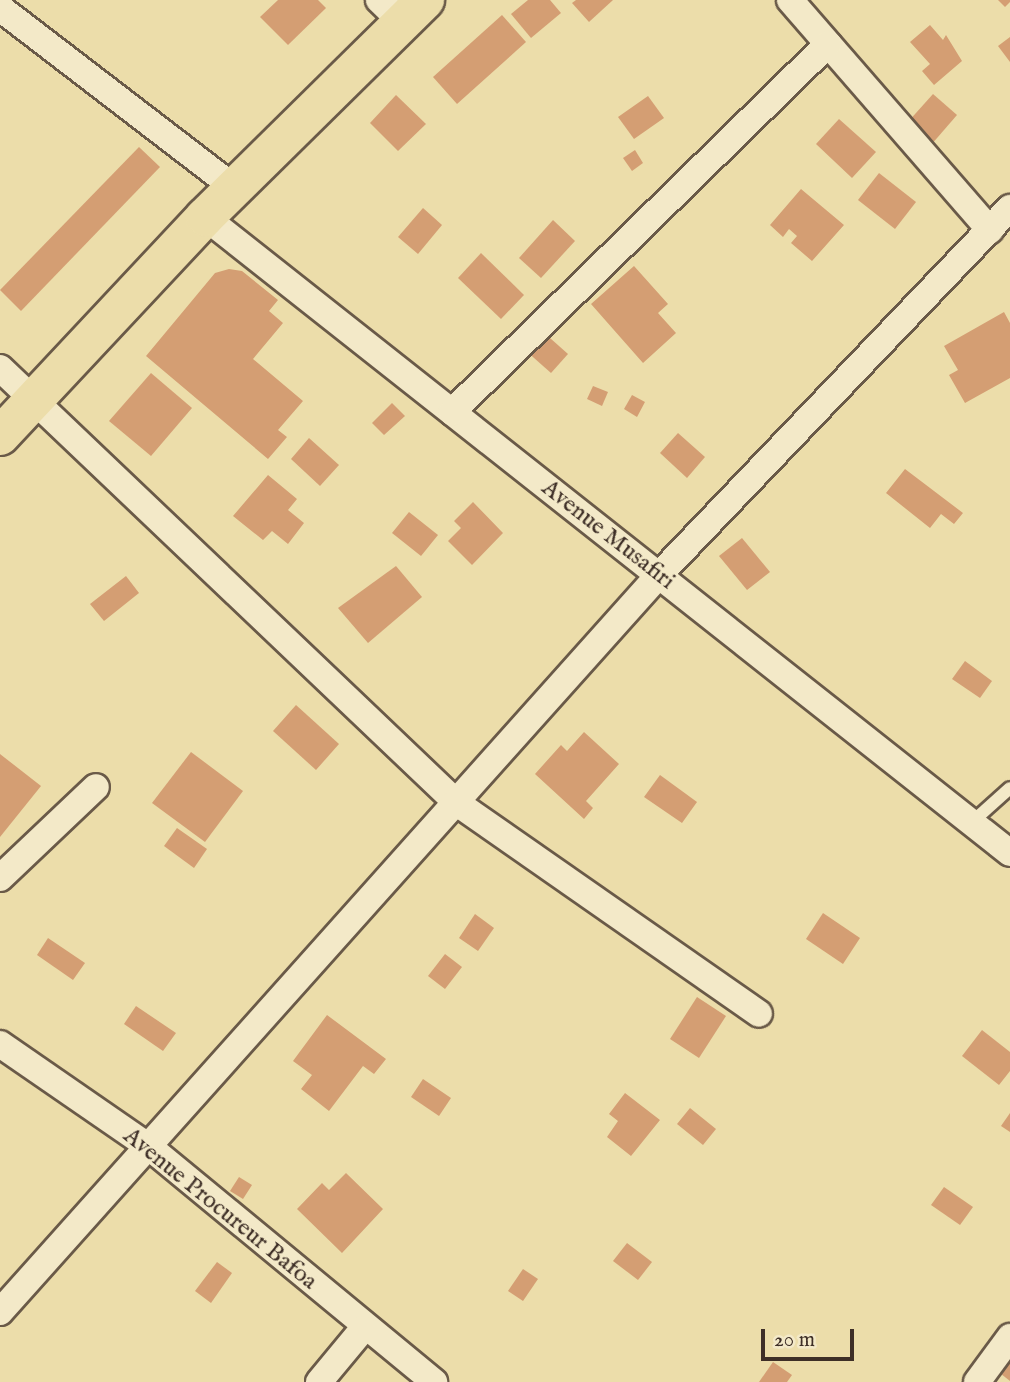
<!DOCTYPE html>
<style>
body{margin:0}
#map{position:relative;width:1010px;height:1382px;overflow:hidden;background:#ecddaa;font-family:"IM FELL English",serif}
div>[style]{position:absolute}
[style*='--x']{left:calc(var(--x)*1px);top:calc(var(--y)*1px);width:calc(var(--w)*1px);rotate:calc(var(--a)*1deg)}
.building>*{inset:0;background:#d49e73}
.roads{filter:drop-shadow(2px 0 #6a5a48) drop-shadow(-2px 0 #6a5a48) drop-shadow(0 2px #6a5a48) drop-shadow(0 -2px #6a5a48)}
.lane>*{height:12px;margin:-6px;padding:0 6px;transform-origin:6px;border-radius:6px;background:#f3e9c8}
.street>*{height:26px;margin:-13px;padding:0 13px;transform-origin:13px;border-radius:13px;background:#f3e9c8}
.primary>*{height:38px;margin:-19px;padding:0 19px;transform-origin:19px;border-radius:19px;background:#ecddaa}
span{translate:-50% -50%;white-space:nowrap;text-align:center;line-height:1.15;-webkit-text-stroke:5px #f3e9c8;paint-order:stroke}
.street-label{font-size:24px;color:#3e2f27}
.scale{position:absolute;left:761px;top:1329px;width:93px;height:32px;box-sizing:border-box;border:4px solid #3e2f27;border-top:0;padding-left:9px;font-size:21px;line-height:24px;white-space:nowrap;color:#3e2f27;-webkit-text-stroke:5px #f3e9c8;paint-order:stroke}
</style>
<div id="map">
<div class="building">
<i style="clip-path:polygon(278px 0,318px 0,326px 8px,288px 45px,260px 17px)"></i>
<i style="clip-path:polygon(528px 0,550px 0,561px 13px,531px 38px,511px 14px)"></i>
<i style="clip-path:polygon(576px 0,613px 0,589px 22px,572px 3px)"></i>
<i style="clip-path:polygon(998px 0,1010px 0,1010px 2px,1005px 7px)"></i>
<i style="clip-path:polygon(502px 15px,526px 42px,457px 104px,433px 77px)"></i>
<i style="clip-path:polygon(930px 25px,943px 40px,946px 35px,962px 61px,934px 85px,922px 71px,930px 64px,910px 42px)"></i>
<i style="clip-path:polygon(1010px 37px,1010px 62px,998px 46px)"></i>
<i style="clip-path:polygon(933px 94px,957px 115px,931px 145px,907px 123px)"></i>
<i style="clip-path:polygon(396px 95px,426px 124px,398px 151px,370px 123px)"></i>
<i style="clip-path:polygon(648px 96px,664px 118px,634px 139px,618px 117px)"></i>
<i style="clip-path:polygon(839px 119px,876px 152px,852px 178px,816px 144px)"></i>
<i style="clip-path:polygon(139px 147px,160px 167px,21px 311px,0 290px)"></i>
<i style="clip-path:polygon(635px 150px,643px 163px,632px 171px,623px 158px)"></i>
<i style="clip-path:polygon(879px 173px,916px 202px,895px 229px,858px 200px)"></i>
<i style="clip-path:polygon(801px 189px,844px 225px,812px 261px,791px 243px,797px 236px,789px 229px,783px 237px,770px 225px)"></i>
<i style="clip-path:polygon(423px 208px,442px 225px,418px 254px,398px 237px)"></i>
<i style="clip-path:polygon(553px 220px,575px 241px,541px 278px,519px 258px)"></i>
<i style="clip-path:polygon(481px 253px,524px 295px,501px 319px,458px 278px)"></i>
<i style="clip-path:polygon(634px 266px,668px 304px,658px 313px,676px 333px,643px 363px,591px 304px)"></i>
<i style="clip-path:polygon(229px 269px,242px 271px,278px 300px,269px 311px,283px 323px,253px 359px,303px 401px,278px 430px,287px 437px,268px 459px,146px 356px,215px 273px)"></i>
<i style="clip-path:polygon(1004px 312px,1010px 323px,1010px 378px,965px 403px,949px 375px,958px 370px,944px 346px)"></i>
<i style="clip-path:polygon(541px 330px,568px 354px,551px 373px,525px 350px)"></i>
<i style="clip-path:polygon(151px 373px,192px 408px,151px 456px,109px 421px)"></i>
<i style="clip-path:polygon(593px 386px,608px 392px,602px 406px,587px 399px)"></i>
<i style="clip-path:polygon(632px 395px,645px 402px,637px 417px,624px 409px)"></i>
<i style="clip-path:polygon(392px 403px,405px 416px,384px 435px,372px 423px)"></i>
<i style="clip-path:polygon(678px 433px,705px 457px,687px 478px,660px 453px)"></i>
<i style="clip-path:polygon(309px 438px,339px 465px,320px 486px,291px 459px)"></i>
<i style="clip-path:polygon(905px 469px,963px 513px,954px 524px,941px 514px,930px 528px,886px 493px)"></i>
<i style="clip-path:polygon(268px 475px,297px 499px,288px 510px,304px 523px,288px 544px,272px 531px,263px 540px,233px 516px)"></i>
<i style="clip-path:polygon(473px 502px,503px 533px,472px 565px,448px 541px,461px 528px,454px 521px)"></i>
<i style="clip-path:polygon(409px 512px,438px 535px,421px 556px,392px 533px)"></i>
<i style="clip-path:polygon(742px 538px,770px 572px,747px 590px,719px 556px)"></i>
<i style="clip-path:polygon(396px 566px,422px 597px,368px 643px,338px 608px)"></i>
<i style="clip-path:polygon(126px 576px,139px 593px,104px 621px,90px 604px)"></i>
<i style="clip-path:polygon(965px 661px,992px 681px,980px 698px,952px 679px)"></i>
<i style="clip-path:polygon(296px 705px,339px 744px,316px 770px,273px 731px)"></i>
<i style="clip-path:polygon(584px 732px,619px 764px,586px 801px,593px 808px,584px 819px,535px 774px,561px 745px,567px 751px)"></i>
<i style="clip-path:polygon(191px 752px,243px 791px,205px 842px,152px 803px)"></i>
<i style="clip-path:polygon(0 754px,41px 786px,0 837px)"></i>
<i style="clip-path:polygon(660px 775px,697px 802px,682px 823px,644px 797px)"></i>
<i style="clip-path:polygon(177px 828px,207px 849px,194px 868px,164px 846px)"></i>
<i style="clip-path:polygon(823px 913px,860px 938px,843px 964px,806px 939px)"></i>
<i style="clip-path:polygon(475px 914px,494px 928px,478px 951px,459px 938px)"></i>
<i style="clip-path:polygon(48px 938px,85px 963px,73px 980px,37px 955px)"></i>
<i style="clip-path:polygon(445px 954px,462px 967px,445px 989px,428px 976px)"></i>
<i style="clip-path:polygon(697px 997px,726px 1016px,699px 1058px,670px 1039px)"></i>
<i style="clip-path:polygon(136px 1006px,176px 1033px,163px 1051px,124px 1024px)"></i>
<i style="clip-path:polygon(327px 1015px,386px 1059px,374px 1074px,363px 1066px,329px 1111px,301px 1089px,312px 1075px,293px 1061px)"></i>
<i style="clip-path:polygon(982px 1030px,1010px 1052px,1010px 1071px,999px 1085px,962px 1056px)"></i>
<i style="clip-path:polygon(423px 1079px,451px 1098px,439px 1116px,411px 1097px)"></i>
<i style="clip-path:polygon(625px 1093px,660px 1120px,631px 1156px,607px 1137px,618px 1121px,609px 1114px)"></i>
<i style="clip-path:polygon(690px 1108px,716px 1129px,703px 1145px,677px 1124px)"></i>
<i style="clip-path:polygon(1010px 1113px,1010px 1132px,1001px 1126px)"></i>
<i style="clip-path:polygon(346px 1173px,383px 1209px,342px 1253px,297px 1209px,322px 1183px,329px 1190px)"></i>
<i style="clip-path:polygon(239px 1177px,252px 1185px,243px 1199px,230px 1191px)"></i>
<i style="clip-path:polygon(944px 1187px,973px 1207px,960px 1225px,931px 1205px)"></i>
<i style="clip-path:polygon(627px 1243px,652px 1262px,638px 1280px,613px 1261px)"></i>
<i style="clip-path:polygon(217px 1262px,232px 1273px,211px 1303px,195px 1291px)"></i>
<i style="clip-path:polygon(523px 1269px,538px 1279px,523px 1301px,508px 1291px)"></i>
<i style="clip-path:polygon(1010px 1351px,1010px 1381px,996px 1370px)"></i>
<i style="clip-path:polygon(773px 1362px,792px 1375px,787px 1382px,759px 1382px)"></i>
</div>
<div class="roads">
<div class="lane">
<i style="--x:971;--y:823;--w:52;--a:-41.9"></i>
</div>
<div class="street">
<i style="--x:379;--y:0;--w:30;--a:44"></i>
<i style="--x:790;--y:0;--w:305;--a:49"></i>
<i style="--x:0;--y:8;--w:296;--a:37.5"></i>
<i style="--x:205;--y:217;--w:1026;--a:38.31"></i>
<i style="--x:0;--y:368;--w:631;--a:43.59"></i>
<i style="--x:457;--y:803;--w:368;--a:34.9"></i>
<i style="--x:452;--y:412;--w:526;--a:-44.38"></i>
<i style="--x:0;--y:878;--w:132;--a:-43.5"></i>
<i style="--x:0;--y:1044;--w:180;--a:34.6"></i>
<i style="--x:148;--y:1146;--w:371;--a:39.5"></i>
<i style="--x:0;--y:1312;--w:989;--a:-48.2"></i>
<i style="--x:659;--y:575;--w:508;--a:-46.28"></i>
<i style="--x:319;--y:1382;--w:69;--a:-50.3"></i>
<i style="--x:977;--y:1382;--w:56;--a:-53.7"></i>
</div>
<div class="primary">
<i style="--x:0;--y:436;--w:300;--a:-46.9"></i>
<i style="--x:205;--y:217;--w:309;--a:-44.6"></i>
</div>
</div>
<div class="street-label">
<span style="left:608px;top:535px;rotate:38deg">Avenue Musafiri</span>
<span style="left:220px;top:1209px;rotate:39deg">Avenue Procureur Bafoa</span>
</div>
<div class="scale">20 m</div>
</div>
